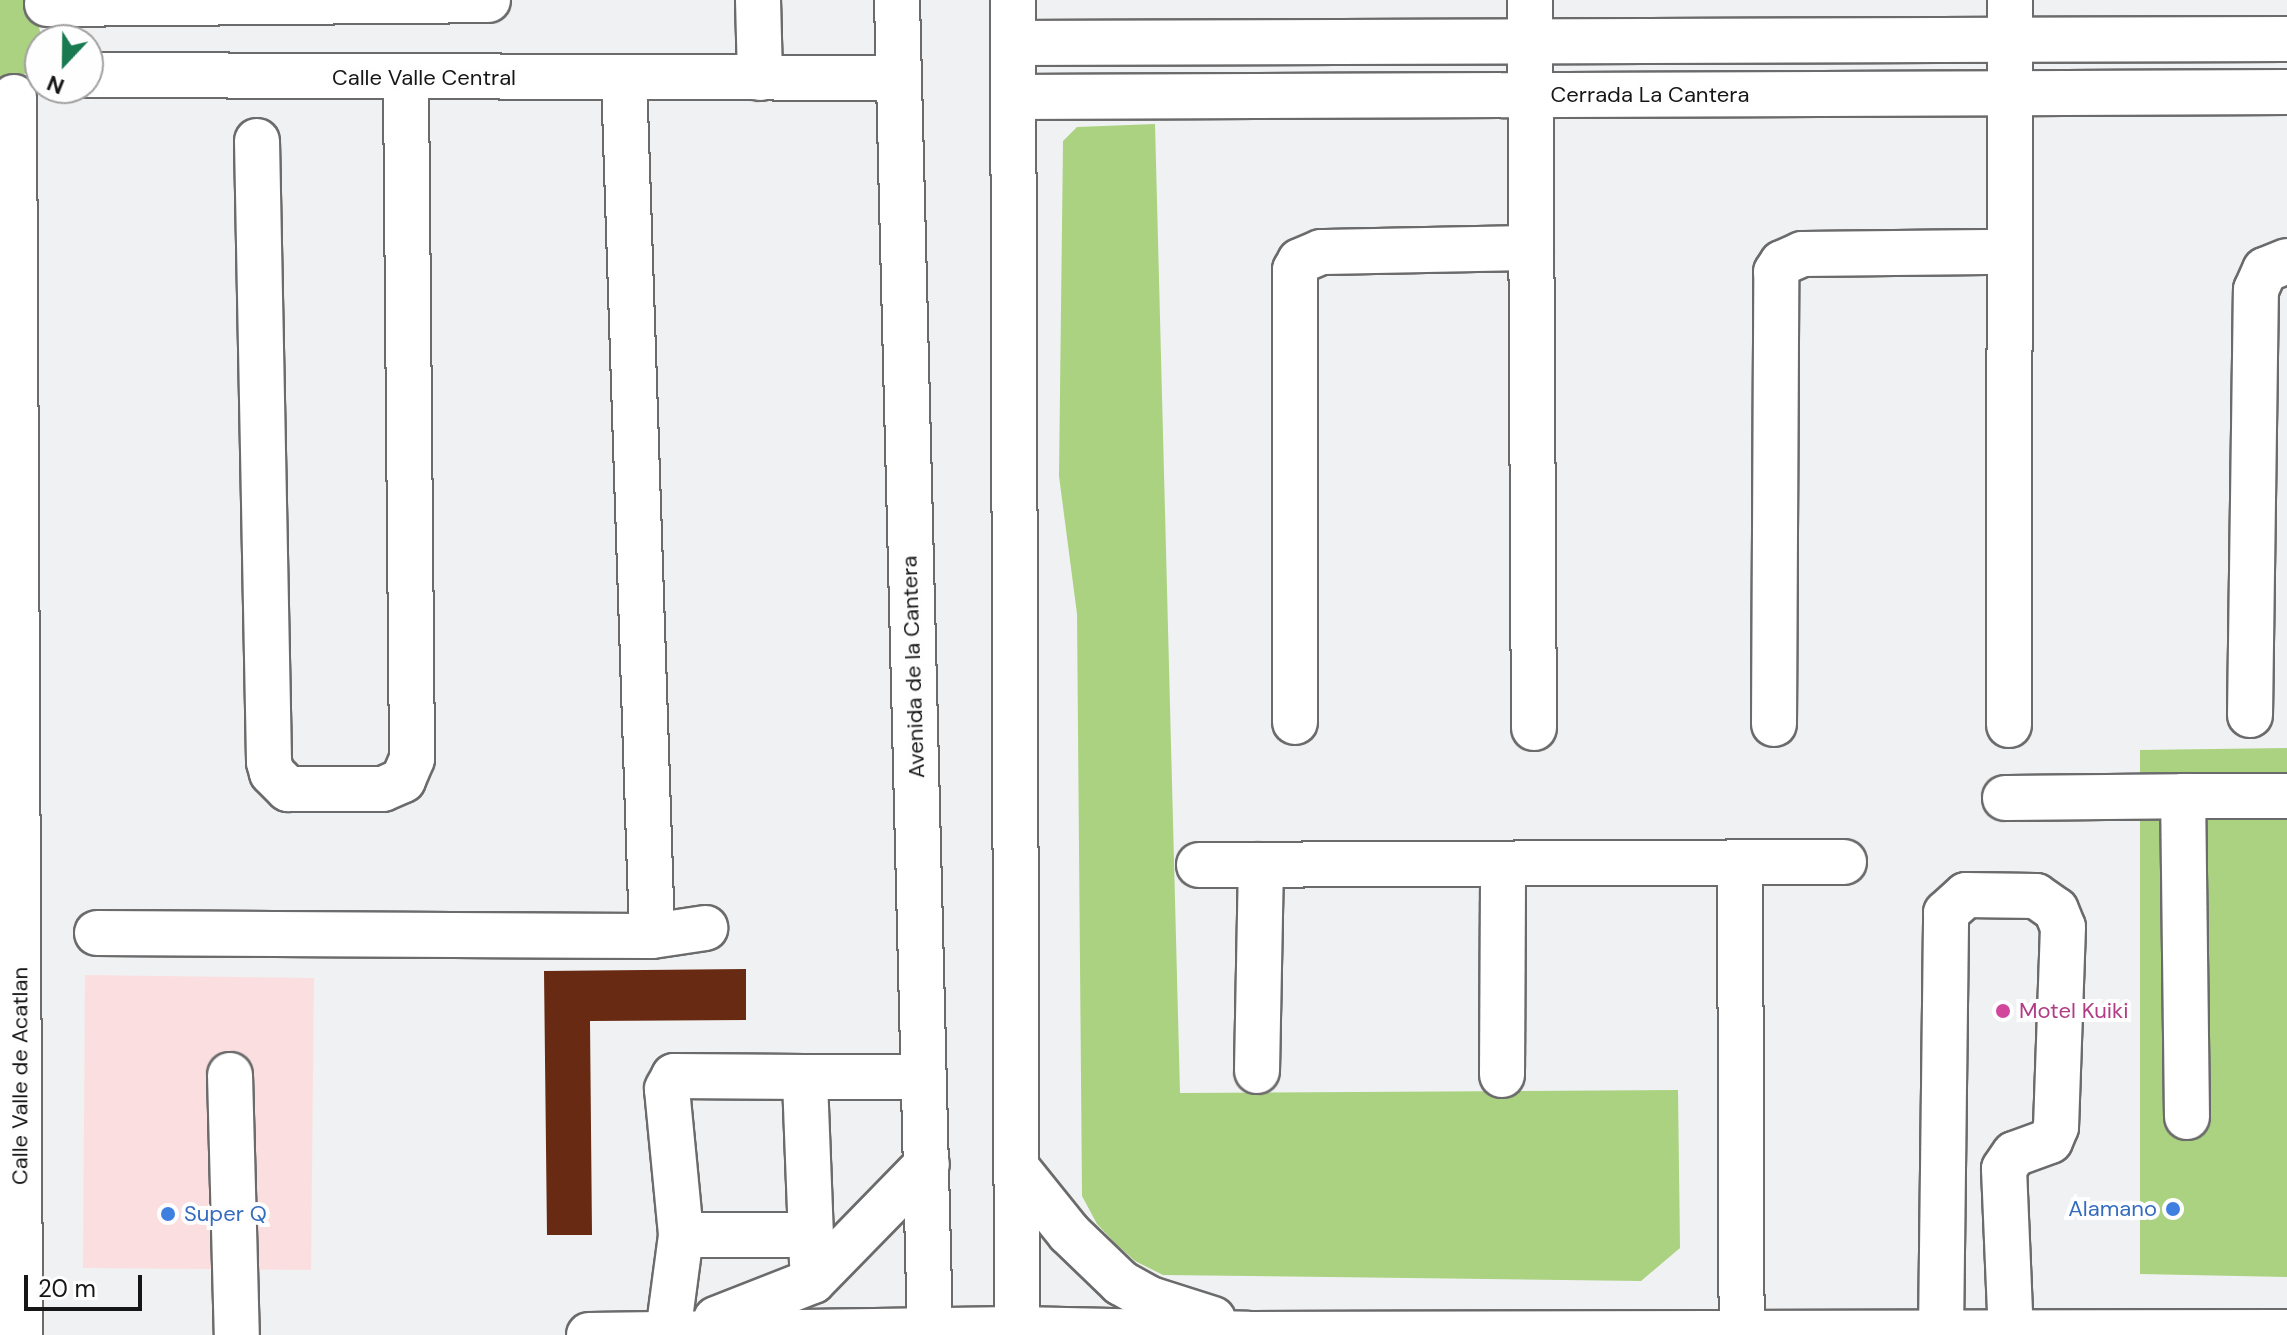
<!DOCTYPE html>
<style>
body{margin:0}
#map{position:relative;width:2287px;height:1335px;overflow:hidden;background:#f0f1f2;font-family:"DM Sans",sans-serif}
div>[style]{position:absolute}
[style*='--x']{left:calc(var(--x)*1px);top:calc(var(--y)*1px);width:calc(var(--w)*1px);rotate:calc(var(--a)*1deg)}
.commercial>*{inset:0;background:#fbdfe0}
.green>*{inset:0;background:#abd280}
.building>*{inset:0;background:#682a12}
.roads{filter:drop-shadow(2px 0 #6b6b6c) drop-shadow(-2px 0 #6b6b6c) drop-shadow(0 2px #6b6b6c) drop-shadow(0 -2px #6b6b6c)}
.minor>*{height:44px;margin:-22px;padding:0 22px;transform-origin:22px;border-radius:22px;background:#fff}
.major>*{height:44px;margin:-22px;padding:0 22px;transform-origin:22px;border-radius:22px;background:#fff}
.dots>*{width:22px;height:22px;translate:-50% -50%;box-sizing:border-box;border:4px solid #fefeff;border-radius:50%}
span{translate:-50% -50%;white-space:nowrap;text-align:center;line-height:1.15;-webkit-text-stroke:8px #fefeff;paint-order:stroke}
.street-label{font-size:22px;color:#161616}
.hotel-label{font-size:22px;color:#b23c85}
.left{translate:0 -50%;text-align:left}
.shop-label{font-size:22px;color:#366cbe}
.right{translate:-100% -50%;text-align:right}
.north{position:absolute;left:24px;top:24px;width:80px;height:80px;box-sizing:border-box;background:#fefeff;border:2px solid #a1a1a2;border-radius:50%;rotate:202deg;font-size:22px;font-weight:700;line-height:32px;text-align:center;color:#161616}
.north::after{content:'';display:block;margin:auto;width:28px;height:36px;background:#197a51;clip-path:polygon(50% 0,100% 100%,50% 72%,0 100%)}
.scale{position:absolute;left:24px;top:1275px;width:118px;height:36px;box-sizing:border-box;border:4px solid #161616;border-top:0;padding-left:10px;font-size:24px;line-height:28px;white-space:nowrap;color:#161616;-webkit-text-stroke:6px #fefeff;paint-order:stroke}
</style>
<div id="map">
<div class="commercial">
<i style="clip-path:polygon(85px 975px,314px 978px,311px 1270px,83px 1268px)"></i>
</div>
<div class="green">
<i style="clip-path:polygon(0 0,27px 0,35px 10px,42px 40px,26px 73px,0 85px)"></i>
<i style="clip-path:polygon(1155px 124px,1180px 1093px,1678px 1090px,1680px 1248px,1641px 1281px,1163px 1275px,1135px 1261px,1115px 1243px,1097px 1224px,1082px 1196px,1077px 614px,1059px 476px,1063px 141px,1077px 127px)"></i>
<i style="clip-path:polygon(2287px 748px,2287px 1277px,2140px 1274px,2140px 750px)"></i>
</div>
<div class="building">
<i style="clip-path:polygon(746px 969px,746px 1020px,590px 1021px,592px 1235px,547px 1235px,544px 971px)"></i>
</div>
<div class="roads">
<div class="minor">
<i style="--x:758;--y:0;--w:78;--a:88.5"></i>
<i style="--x:897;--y:0;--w:1335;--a:88.58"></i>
<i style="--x:1013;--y:0;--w:1335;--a:89.83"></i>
<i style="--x:1530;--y:0;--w:728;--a:89.69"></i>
<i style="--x:47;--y:4;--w:441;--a:-0.5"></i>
<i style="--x:1013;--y:43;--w:1274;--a:-0.18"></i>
<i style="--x:88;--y:75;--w:809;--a:0.21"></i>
<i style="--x:624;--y:77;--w:859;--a:88.13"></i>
<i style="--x:14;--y:97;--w:1238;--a:89.72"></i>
<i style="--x:1013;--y:97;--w:1274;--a:-0.22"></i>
<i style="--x:257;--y:141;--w:621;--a:88.89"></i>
<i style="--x:269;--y:762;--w:11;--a:75"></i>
<i style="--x:272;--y:773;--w:23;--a:45"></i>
<i style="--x:288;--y:789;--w:95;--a:0"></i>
<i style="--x:383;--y:789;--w:22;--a:-24"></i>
<i style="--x:403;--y:780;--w:23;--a:-67"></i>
<i style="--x:412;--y:759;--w:679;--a:-90.51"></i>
<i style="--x:2250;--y:715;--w:425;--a:-89.2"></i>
<i style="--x:2256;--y:290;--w:22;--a:-66"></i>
<i style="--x:2265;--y:270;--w:24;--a:-22"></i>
<i style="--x:1295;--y:722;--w:452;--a:-90"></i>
<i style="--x:1295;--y:270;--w:10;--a:-61"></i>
<i style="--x:1300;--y:261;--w:23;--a:-23"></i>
<i style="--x:1321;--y:252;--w:210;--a:-1.1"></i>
<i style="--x:1774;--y:724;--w:452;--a:-89.7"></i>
<i style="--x:1776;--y:272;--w:11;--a:-56"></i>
<i style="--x:1782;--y:263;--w:22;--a:-24"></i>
<i style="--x:1802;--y:254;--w:208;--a:-0.6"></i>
<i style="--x:2009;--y:725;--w:725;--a:-89.92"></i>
<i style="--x:2005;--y:798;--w:178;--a:-0.6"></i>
<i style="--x:1740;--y:862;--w:472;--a:89.8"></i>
<i style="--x:1199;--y:865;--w:645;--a:-0.27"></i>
<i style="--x:97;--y:933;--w:555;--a:0.31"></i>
<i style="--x:652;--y:936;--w:54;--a:-8.6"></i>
<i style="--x:1257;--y:1071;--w:206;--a:-88.9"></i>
<i style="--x:230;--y:1075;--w:260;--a:88.5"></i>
<i style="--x:1502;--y:1075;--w:211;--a:-89.7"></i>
<i style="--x:805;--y:1077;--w:131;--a:-179.6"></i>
<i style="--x:674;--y:1076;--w:15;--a:118"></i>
<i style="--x:667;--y:1089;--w:147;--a:84.5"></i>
<i style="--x:681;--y:1235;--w:130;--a:0"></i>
<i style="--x:2187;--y:1117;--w:321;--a:-90.7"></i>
<i style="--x:2183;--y:796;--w:104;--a:0"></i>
<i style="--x:812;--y:1263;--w:186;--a:-92.2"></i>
<i style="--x:805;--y:1077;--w:119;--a:0"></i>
<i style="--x:668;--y:1333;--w:99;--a:-82.4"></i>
<i style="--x:1941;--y:1333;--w:420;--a:-89.3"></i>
<i style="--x:1946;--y:913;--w:27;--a:-42"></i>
<i style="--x:1966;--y:895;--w:70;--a:0.8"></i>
<i style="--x:2036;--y:896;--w:24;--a:35"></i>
<i style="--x:2056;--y:910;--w:18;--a:68"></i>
<i style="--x:2063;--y:927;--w:200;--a:92"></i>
<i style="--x:2056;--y:1127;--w:15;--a:113"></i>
<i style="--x:2050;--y:1141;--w:38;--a:160"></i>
<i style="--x:2014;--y:1154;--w:18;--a:124"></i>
<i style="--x:2004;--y:1169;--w:164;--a:87.6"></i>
</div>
<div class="major">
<i style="--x:1016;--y:1167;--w:85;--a:51.2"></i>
<i style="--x:1069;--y:1233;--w:72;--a:43.9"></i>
<i style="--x:1121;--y:1283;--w:33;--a:29"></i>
<i style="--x:1150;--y:1299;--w:66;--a:17.6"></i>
<i style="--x:716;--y:1319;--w:104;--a:-21.4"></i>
<i style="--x:813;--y:1281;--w:163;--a:-45.7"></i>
<i style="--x:589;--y:1335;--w:428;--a:-0.8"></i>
<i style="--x:1017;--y:1329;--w:231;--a:1.2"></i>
<i style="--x:1248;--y:1334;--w:1039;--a:-0.11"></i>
</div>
</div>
<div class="dots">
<i style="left:2003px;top:1011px;background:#d1479c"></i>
<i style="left:2173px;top:1209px;background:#3f7fe0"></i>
<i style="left:168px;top:1214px;background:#3f7fe0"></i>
</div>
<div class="street-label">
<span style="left:424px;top:78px">Calle Valle Central</span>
<span style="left:1650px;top:95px">Cerrada La Cantera</span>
<span style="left:913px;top:667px;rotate:-92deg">Avenida de la Cantera</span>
<span style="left:20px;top:1076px;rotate:-90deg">Calle Valle de Acatlan</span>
</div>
<div class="hotel-label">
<span class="left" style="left:2019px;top:1011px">Motel Kuiki</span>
</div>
<div class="shop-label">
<span class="right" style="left:2157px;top:1209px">Alamano</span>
<span class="left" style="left:184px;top:1214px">Super Q</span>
</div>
<div class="north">N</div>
<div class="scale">20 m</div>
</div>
